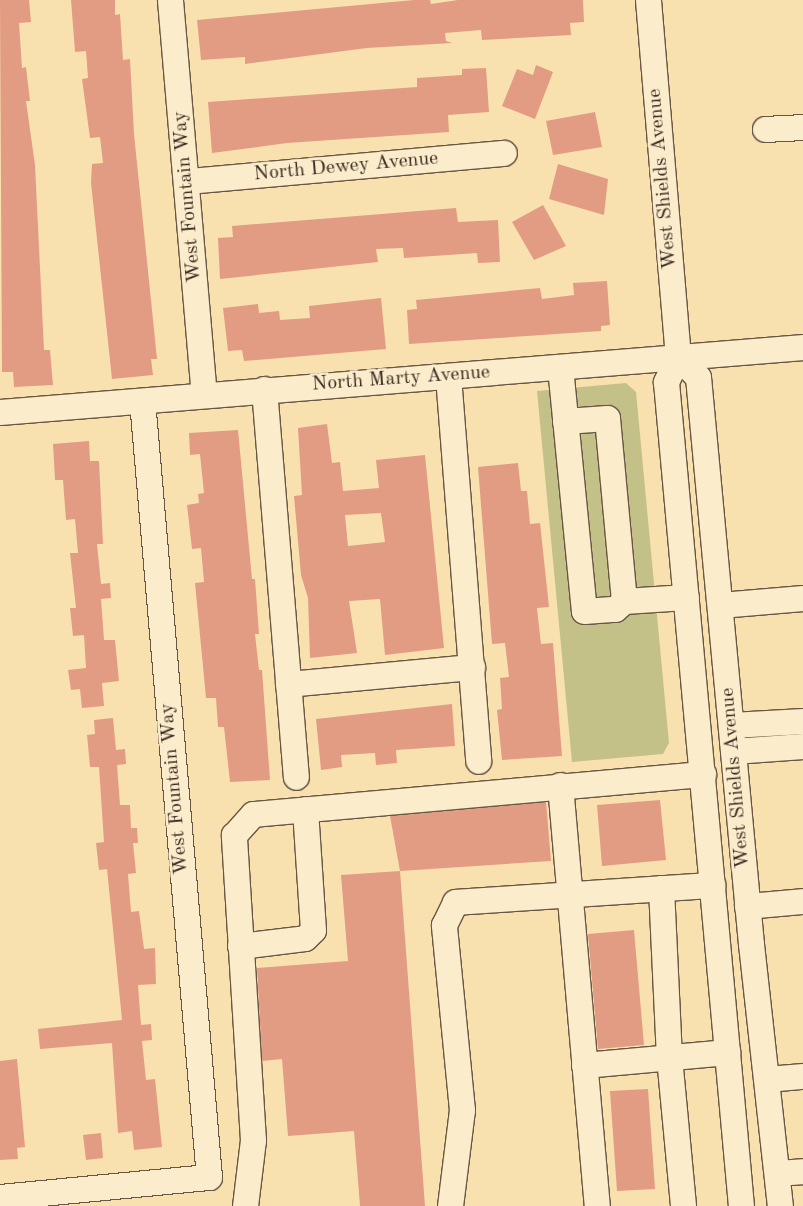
<!DOCTYPE html>
<style>
body{margin:0}
#map{position:relative;width:803px;height:1206px;overflow:hidden;background:#f9e1af;font-family:"Old Standard TT",serif}
div>[style]{position:absolute}
[style*='--x']{left:calc(var(--x)*1px);top:calc(var(--y)*1px);width:calc(var(--w)*1px);rotate:calc(var(--a)*1deg)}
.green>*{inset:0;background:#c3c187}
.building>*{inset:0;background:#e29c83}
.roads{filter:drop-shadow(1px 0 #675644) drop-shadow(-1px 0 #675644) drop-shadow(0 1px #675644) drop-shadow(0 -1px #675644)}
.minor>*{height:25px;margin:-12.5px;padding:0 12.5px;transform-origin:12.5px;border-radius:12.5px;background:#fbeccb}
span{translate:-50% -50%;white-space:nowrap;text-align:center;line-height:1.15;-webkit-text-stroke:5px #fbeccb;paint-order:stroke}
.street-label{font-size:20px;color:#362820}
</style>
<div id="map">
<div class="green">
<i style="clip-path:polygon(626px 383px,636px 392px,669px 743px,663px 754px,572px 762px,537px 391px)"></i>
</div>
<div class="building">
<i style="clip-path:polygon(0 0,29px 0,31px 22px,19px 23px,22px 68px,26px 67px,30px 101px,26px 101px,35px 165px,44px 350px,50px 350px,53px 385px,14px 387px,13px 372px,2px 372px)"></i>
<i style="clip-path:polygon(71px 0,115px 0,115px 15px,120px 14px,123px 60px,130px 59px,134px 134px,157px 359px,151px 359px,153px 375px,112px 379px,91px 183px,92px 164px,103px 163px,100px 137px,90px 138px,82px 79px,88px 78px,86px 51px,75px 52px)"></i>
<i style="clip-path:polygon(414px 0,430px 0,431px 4px,458px 0,583px 0,584px 22px,570px 23px,571px 35px,482px 40px,481px 30px,445px 33px,446px 41px,452px 43px,367px 48px,245px 64px,245px 57px,201px 60px,197px 20px)"></i>
<i style="clip-path:polygon(536px 65px,553px 72px,535px 119px,502px 106px,517px 69px,533px 75px)"></i>
<i style="clip-path:polygon(486px 68px,489px 112px,448px 115px,449px 132px,287px 143px,212px 153px,208px 102px,417px 87px,417px 78px,462px 75px,462px 69px)"></i>
<i style="clip-path:polygon(595px 112px,602px 147px,553px 155px,546px 121px)"></i>
<i style="clip-path:polygon(558px 164px,608px 179px,604px 215px,549px 199px)"></i>
<i style="clip-path:polygon(543px 205px,566px 246px,534px 260px,512px 222px)"></i>
<i style="clip-path:polygon(456px 208px,458px 222px,498px 220px,500px 262px,478px 263px,477px 253px,404px 258px,403px 248px,376px 249px,378px 262px,220px 279px,218px 238px,233px 237px,232px 226px)"></i>
<i style="clip-path:polygon(607px 281px,610px 325px,601px 326px,601px 331px,409px 344px,407px 310px,417px 309px,416px 300px,540px 288px,542px 299px,574px 295px,573px 283px)"></i>
<i style="clip-path:polygon(381px 298px,386px 349px,244px 361px,242px 350px,228px 351px,223px 308px,258px 304px,259px 313px,279px 311px,280px 320px,310px 318px,309px 306px)"></i>
<i style="clip-path:polygon(evenodd,327px 424px,332px 463px,340px 462px,343px 491px,379px 488px,376px 460px,425px 455px,444px 648px,385px 655px,380px 599px,349px 601px,357px 653px,310px 658px,308px 598px,301px 575px,294px 496px,302px 495px,298px 428px,327px 424px,381px 513px,385px 542px,348px 546px,345px 515px,381px 513px)"></i>
<i style="clip-path:polygon(238px 430px,252px 579px,255px 579px,259px 634px,255px 634px,259px 670px,262px 670px,270px 780px,230px 782px,224px 727px,218px 727px,216px 698px,206px 698px,195px 583px,204px 582px,201px 548px,192px 549px,187px 505px,199px 503px,198px 494px,204px 493px,200px 454px,190px 455px,189px 433px)"></i>
<i style="clip-path:polygon(89px 441px,90px 461px,99px 461px,103px 544px,97px 544px,101px 584px,110px 583px,111px 598px,101px 599px,104px 640px,115px 640px,119px 681px,102px 683px,104px 706px,82px 708px,80px 689px,71px 690px,68px 670px,86px 668px,84px 635px,73px 636px,70px 608px,76px 608px,70px 553px,78px 553px,75px 519px,66px 520px,63px 480px,55px 480px,53px 444px)"></i>
<i style="clip-path:polygon(518px 463px,521px 491px,527px 491px,530px 524px,540px 523px,549px 607px,537px 608px,541px 644px,553px 643px,562px 756px,502px 760px,497px 710px,502px 709px,500px 678px,509px 677px,505px 643px,492px 644px,478px 467px)"></i>
<i style="clip-path:polygon(452px 704px,455px 746px,396px 750px,397px 763px,376px 765px,375px 753px,341px 755px,342px 767px,321px 770px,316px 719px)"></i>
<i style="clip-path:polygon(113px 718px,116px 750px,125px 749px,126px 764px,117px 765px,120px 805px,130px 805px,131px 828px,137px 828px,138px 843px,133px 843px,136px 873px,128px 874px,131px 912px,139px 911px,144px 949px,155px 948px,156px 984px,138px 985px,141px 1025px,151px 1024px,152px 1040px,142px 1041px,146px 1080px,155px 1079px,162px 1147px,134px 1150px,132px 1131px,118px 1133px,112px 1043px,40px 1049px,38px 1029px,122px 1020px,107px 869px,99px 870px,96px 843px,104px 842px,99px 767px,90px 767px,87px 735px,95px 734px,94px 720px)"></i>
<i style="clip-path:polygon(660px 800px,666px 860px,602px 866px,597px 805px)"></i>
<i style="clip-path:polygon(546px 802px,551px 861px,400px 871px,390px 816px)"></i>
<i style="clip-path:polygon(400px 871px,425px 1206px,360px 1206px,354px 1131px,288px 1136px,282px 1059px,262px 1061px,257px 968px,348px 961px,341px 875px)"></i>
<i style="clip-path:polygon(634px 930px,644px 1045px,598px 1049px,588px 934px)"></i>
<i style="clip-path:polygon(17px 1059px,25px 1147px,17px 1148px,18px 1159px,0 1160px,0 1061px)"></i>
<i style="clip-path:polygon(648px 1089px,655px 1189px,617px 1191px,610px 1091px)"></i>
<i style="clip-path:polygon(101px 1133px,103px 1158px,86px 1160px,83px 1135px)"></i>
</div>
<div class="roads">
<div class="minor">
<i style="--x:170;--y:0;--w:394;--a:85.1"></i>
<i style="--x:648;--y:0;--w:358;--a:85.2"></i>
<i style="--x:678;--y:357;--w:28;--a:116"></i>
<i style="--x:666;--y:382;--w:827;--a:84.8"></i>
<i style="--x:765;--y:129;--w:38;--a:-3"></i>
<i style="--x:188;--y:181;--w:317;--a:-5.1"></i>
<i style="--x:678;--y:357;--w:28;--a:45"></i>
<i style="--x:698;--y:377;--w:569;--a:84.66"></i>
<i style="--x:751;--y:944;--w:264;--a:83.7"></i>
<i style="--x:560;--y:367;--w:245;--a:84.4"></i>
<i style="--x:584;--y:611;--w:31;--a:-4"></i>
<i style="--x:615;--y:609;--w:12;--a:-42"></i>
<i style="--x:448;--y:376;--w:386;--a:85.5"></i>
<i style="--x:264;--y:389;--w:389;--a:85.3"></i>
<i style="--x:0;--y:412;--w:806;--a:-4.63"></i>
<i style="--x:565;--y:421;--w:42;--a:-4.1"></i>
<i style="--x:607;--y:418;--w:184;--a:84.7"></i>
<i style="--x:624;--y:601;--w:62;--a:-3.7"></i>
<i style="--x:720;--y:605;--w:83;--a:-4.8"></i>
<i style="--x:288;--y:684;--w:185;--a:-5.3"></i>
<i style="--x:731;--y:725;--w:72;--a:-3.2"></i>
<i style="--x:733;--y:751;--w:70;--a:-4.1"></i>
<i style="--x:560;--y:785;--w:423;--a:85"></i>
<i style="--x:661;--y:888;--w:169;--a:87.3"></i>
<i style="--x:669;--y:1057;--w:150;--a:84.6"></i>
<i style="--x:747;--y:906;--w:56;--a:-5.1"></i>
<i style="--x:240;--y:946;--w:65;--a:-7"></i>
<i style="--x:305;--y:938;--w:11;--a:-45"></i>
<i style="--x:313;--y:930;--w:121;--a:-93.8"></i>
<i style="--x:584;--y:1065;--w:144;--a:-5.2"></i>
<i style="--x:767;--y:1079;--w:36;--a:-5"></i>
<i style="--x:777;--y:1173;--w:26;--a:-4"></i>
<i style="--x:0;--y:1197;--w:210;--a:-5.5"></i>
<i style="--x:209;--y:1177;--w:779;--a:-94.93"></i>
<i style="--x:245;--y:1206;--w:66;--a:-83.1"></i>
<i style="--x:253;--y:1140;--w:306;--a:-93.6"></i>
<i style="--x:234;--y:835;--w:28;--a:-48"></i>
<i style="--x:253;--y:814;--w:452;--a:-5.1"></i>
<i style="--x:450;--y:1206;--w:97;--a:-82.9"></i>
<i style="--x:462;--y:1110;--w:186;--a:-95.6"></i>
<i style="--x:444;--y:925;--w:25;--a:-64"></i>
<i style="--x:455;--y:902;--w:258;--a:-3.8"></i>
</div>
</div>
<div class="street-label">
<span style="left:346px;top:167px;rotate:-5deg">North Dewey Avenue</span>
<span style="left:663px;top:179px;rotate:-95deg">West Shields Avenue</span>
<span style="left:188px;top:197px;rotate:-95deg">West Fountain Way</span>
<span style="left:401px;top:379px;rotate:-4deg">North Marty Avenue</span>
<span style="left:736px;top:778px;rotate:-95deg">West Shields Avenue</span>
<span style="left:175px;top:789px;rotate:-95deg">West Fountain Way</span>
</div>
</div>
